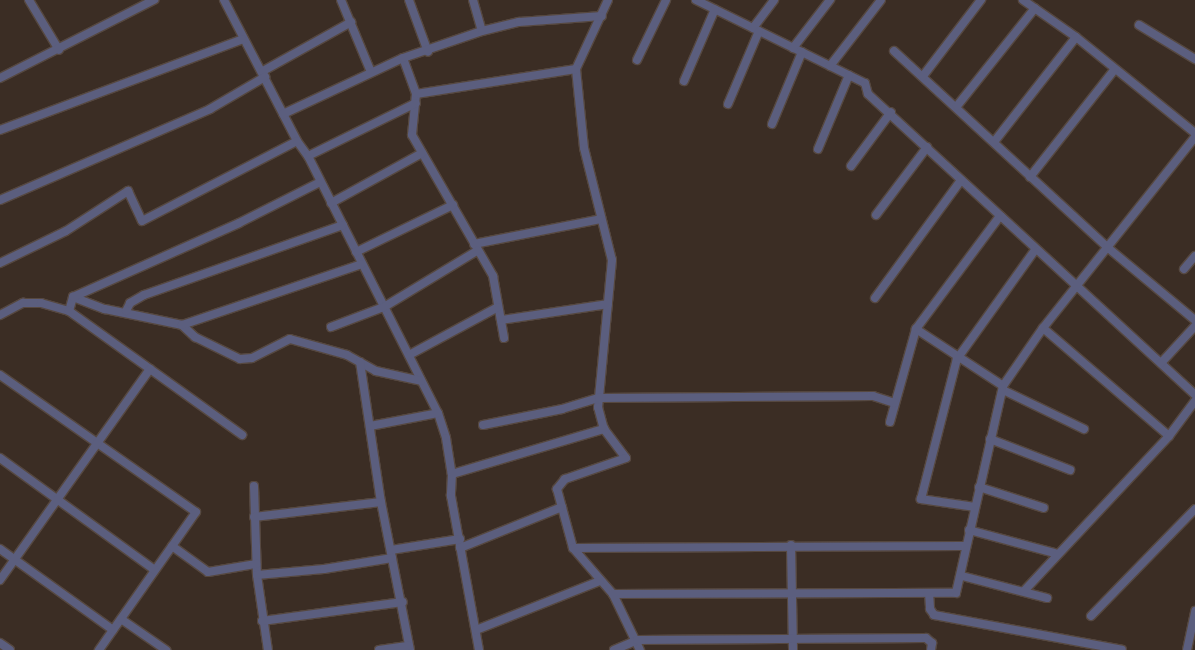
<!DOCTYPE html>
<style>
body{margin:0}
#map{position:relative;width:1195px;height:650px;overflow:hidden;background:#3b2d24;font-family:"Nunito Sans",sans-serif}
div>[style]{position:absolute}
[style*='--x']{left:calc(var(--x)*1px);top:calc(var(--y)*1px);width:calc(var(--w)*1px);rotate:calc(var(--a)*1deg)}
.roads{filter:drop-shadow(1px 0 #564840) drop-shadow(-1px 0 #564840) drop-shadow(0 1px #564840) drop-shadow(0 -1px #564840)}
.minor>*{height:8px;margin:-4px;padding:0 4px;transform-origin:4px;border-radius:4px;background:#5b5e7e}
span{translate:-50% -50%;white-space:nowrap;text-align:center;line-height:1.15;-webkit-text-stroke:5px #3b2d24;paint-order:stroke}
</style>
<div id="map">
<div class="roads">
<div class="minor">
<i style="--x:29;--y:0;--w:58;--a:59"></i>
<i style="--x:224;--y:0;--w:159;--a:62.6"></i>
<i style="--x:297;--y:141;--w:19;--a:54"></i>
<i style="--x:308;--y:156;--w:288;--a:63.2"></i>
<i style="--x:438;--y:413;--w:26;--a:72"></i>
<i style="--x:446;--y:438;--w:36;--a:81"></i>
<i style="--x:452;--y:474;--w:22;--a:93"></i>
<i style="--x:451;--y:496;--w:157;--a:79.7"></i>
<i style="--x:341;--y:0;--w:78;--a:67.4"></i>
<i style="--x:409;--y:0;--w:55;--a:69.9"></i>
<i style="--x:473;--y:0;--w:32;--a:74"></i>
<i style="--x:608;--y:0;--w:76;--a:114.9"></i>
<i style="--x:576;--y:69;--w:79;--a:84.2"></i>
<i style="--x:584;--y:148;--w:115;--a:76"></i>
<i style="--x:612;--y:260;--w:148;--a:95.4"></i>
<i style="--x:598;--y:407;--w:23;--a:75"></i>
<i style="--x:604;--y:429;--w:36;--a:53"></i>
<i style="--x:626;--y:458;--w:65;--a:161"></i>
<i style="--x:565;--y:479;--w:13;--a:129"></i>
<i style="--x:557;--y:489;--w:61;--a:74.8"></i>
<i style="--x:573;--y:548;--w:61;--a:49"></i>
<i style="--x:613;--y:594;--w:62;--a:64.3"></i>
<i style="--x:696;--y:0;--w:188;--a:26.2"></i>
<i style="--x:865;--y:83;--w:11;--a:75"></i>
<i style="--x:868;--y:94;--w:444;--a:42.6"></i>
<i style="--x:1023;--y:0;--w:65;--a:34.9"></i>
<i style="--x:1076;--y:37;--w:153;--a:38.9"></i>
<i style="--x:1139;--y:25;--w:66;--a:31.3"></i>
<i style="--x:753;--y:28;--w:35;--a:-53"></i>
<i style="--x:793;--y:48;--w:61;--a:-52.4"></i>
<i style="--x:894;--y:51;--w:289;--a:42.6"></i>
<i style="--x:1107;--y:247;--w:114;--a:39.7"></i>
<i style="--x:403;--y:58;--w:38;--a:70"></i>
<i style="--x:416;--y:94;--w:41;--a:95.6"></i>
<i style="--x:412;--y:135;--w:163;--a:60.1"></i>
<i style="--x:493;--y:276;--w:63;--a:79.9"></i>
<i style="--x:637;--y:60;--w:67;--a:-64.2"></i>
<i style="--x:830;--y:66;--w:83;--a:-52.3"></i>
<i style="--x:263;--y:71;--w:101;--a:-29.1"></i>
<i style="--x:923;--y:76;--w:96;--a:-52.7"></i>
<i style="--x:0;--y:78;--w:173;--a:-26.9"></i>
<i style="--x:684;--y:81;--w:78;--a:-66.7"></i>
<i style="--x:416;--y:94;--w:162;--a:-8.9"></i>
<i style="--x:728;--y:104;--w:79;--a:-67"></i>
<i style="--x:957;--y:106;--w:125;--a:-51.5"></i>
<i style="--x:283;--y:114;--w:132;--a:-25"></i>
<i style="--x:403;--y:58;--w:83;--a:-18.9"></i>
<i style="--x:482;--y:31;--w:38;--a:-14"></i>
<i style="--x:519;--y:22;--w:83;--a:-4.1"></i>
<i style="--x:772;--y:124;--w:78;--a:-67.4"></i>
<i style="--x:0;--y:130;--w:259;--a:-20.5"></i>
<i style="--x:994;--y:142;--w:133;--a:-52"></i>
<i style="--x:818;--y:149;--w:80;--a:-67.3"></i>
<i style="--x:308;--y:156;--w:120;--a:-26.1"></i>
<i style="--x:851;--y:166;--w:67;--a:-53.5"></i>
<i style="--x:1030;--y:177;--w:137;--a:-51.8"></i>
<i style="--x:0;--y:200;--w:229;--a:-23.4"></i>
<i style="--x:210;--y:109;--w:64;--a:-30.2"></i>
<i style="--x:331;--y:203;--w:104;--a:-28.8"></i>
<i style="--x:876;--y:215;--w:85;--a:-53.1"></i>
<i style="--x:474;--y:244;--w:129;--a:-11.1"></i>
<i style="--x:356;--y:252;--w:108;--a:-25.9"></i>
<i style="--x:0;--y:263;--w:73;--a:-25.9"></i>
<i style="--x:66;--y:231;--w:74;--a:-32.8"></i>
<i style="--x:128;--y:191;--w:33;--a:65"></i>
<i style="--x:142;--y:221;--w:174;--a:-27.3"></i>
<i style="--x:1184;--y:269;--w:17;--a:-50"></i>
<i style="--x:73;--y:297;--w:34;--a:21"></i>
<i style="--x:105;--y:309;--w:79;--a:11.7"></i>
<i style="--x:182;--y:325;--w:18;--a:43"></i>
<i style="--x:195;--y:337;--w:50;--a:26.1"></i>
<i style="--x:240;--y:359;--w:12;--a:-5"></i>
<i style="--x:252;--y:358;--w:42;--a:-26.6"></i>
<i style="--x:290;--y:339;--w:59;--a:15.7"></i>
<i style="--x:347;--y:355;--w:33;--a:29"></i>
<i style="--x:376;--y:371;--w:46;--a:12.5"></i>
<i style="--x:875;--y:298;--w:146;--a:-53.9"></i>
<i style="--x:69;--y:311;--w:15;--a:-74"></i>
<i style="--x:73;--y:297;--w:182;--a:-24"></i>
<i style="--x:239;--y:223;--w:91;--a:-26.8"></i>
<i style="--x:126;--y:311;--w:9;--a:-63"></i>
<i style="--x:130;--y:303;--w:16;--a:-30"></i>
<i style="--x:144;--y:295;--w:211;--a:-19.4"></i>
<i style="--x:0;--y:315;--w:26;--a:-28"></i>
<i style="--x:23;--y:303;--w:18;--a:0"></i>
<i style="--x:41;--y:303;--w:29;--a:16"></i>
<i style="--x:69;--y:311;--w:213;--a:35.6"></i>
<i style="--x:501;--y:320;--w:108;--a:-8.5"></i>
<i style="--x:182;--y:325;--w:190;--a:-18.7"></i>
<i style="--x:331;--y:327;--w:57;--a:-20.7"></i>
<i style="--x:384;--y:307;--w:109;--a:-31.1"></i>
<i style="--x:1043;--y:328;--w:166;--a:40.6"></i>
<i style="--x:916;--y:329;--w:104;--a:33.2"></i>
<i style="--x:409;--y:355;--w:101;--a:-28.3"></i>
<i style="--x:360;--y:362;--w:142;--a:81.5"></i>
<i style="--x:381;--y:502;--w:151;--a:78.9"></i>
<i style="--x:1161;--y:363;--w:50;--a:-47.4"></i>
<i style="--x:0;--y:375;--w:239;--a:35"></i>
<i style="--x:196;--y:512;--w:169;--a:125.1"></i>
<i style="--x:1003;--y:390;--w:90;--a:25.7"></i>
<i style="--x:890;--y:422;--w:97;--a:-74.4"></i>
<i style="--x:916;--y:329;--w:141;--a:-53.4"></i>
<i style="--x:483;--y:425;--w:81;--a:-11.4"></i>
<i style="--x:562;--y:409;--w:39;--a:-17"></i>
<i style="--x:599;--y:398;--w:274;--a:-0.4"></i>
<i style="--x:873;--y:396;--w:23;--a:18"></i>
<i style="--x:370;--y:426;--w:69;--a:-10.8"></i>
<i style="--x:990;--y:439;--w:86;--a:21.2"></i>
<i style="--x:0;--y:458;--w:191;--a:35.9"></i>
<i style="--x:452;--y:474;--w:159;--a:-16.5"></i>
<i style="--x:254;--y:486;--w:89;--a:88.1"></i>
<i style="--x:257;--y:575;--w:76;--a:81.7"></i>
<i style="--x:979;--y:487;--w:68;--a:17.9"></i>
<i style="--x:975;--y:507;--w:55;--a:-171.6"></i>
<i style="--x:921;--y:499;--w:145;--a:-75.6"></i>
<i style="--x:957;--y:359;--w:134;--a:-54.4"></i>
<i style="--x:254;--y:517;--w:128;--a:-6.7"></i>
<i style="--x:969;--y:530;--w:89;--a:15"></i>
<i style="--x:791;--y:545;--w:105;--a:88.9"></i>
<i style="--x:172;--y:546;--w:44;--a:35.8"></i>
<i style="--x:208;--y:572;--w:49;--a:-9.5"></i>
<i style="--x:460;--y:548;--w:110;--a:-21.9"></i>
<i style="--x:573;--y:548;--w:392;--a:-0.3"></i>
<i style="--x:0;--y:549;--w:139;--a:35.6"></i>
<i style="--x:391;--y:550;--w:70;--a:-9.1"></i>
<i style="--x:257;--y:575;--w:67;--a:-5.1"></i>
<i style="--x:324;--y:569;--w:69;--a:-9.2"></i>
<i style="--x:962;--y:576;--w:88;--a:14.5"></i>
<i style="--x:0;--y:580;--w:259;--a:-54.6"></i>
<i style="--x:1024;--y:591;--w:212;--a:-46.9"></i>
<i style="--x:1169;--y:436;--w:44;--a:-53.4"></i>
<i style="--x:929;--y:593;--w:16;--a:86"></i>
<i style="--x:930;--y:609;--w:7;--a:56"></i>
<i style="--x:934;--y:615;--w:191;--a:10.5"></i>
<i style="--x:613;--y:594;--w:343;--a:-0.2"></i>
<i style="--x:956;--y:593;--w:212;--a:-77.2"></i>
<i style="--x:1003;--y:386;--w:70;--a:-55.4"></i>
<i style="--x:1043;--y:328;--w:244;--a:-51.5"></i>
<i style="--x:1091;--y:616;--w:149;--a:-45.8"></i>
<i style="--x:121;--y:619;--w:55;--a:34.6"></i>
<i style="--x:262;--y:621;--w:142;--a:-7.7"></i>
<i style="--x:476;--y:630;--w:133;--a:-21.6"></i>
<i style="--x:0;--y:643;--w:12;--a:35"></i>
<i style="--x:379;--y:650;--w:30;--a:-8"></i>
<i style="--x:614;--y:650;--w:25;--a:-23"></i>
<i style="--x:637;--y:640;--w:289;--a:-0.4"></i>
<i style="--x:926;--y:638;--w:8;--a:40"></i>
<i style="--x:932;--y:643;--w:7;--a:98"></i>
<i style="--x:1187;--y:650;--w:40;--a:-78"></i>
</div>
</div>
</div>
